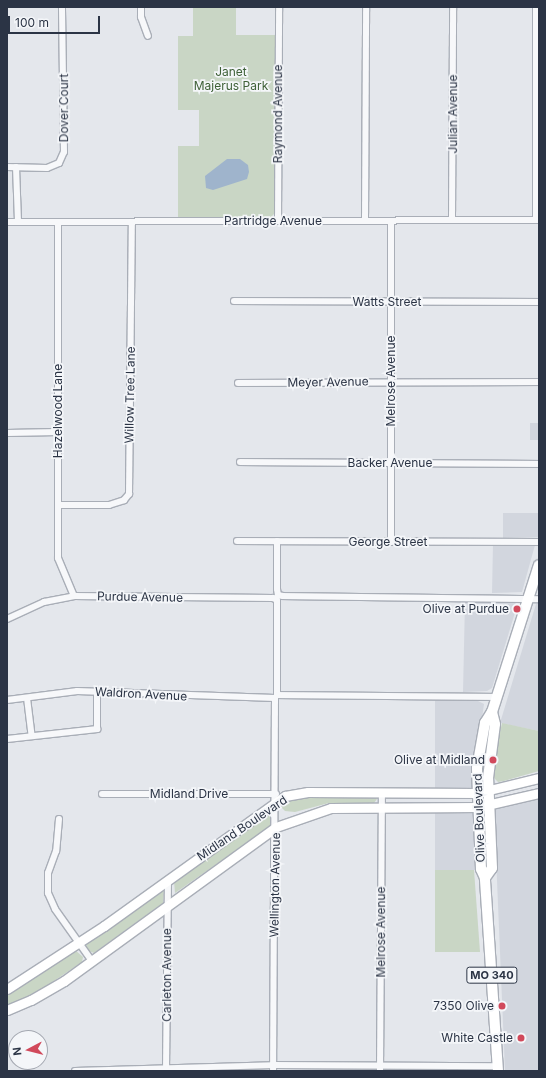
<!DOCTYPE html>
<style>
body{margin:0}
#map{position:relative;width:546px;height:1078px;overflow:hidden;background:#e4e7ec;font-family:Inter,sans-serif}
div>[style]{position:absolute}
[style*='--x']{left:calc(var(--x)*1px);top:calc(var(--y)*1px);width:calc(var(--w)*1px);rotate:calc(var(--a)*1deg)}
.built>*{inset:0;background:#d2d6de}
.green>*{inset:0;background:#c9d6c5}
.water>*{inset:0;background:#9fb4cc}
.roads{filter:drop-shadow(1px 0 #a9aeb7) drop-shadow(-1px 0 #a9aeb7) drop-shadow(0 1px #a9aeb7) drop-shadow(0 -1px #a9aeb7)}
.minor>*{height:6px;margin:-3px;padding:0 3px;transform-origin:3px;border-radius:3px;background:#f7f8fa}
.secondary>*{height:9px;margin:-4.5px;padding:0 4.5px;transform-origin:4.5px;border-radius:4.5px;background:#fff}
.primary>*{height:10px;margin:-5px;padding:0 5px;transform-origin:5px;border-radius:5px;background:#fff}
.dots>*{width:11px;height:11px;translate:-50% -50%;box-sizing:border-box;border:2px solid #f4f6f9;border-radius:50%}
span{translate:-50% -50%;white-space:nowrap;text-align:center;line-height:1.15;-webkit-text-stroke:3.5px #f4f6f9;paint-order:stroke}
.shield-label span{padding:1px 3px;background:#f4f6f9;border:1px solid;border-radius:3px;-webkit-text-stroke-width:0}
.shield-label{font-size:11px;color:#2b3445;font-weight:700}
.park-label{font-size:12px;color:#3f6138}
.street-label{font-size:12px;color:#2b3445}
.poi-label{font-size:12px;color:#2b3445}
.right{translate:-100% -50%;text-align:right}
.frame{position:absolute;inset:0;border:8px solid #2b3445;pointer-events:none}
.north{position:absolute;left:8px;top:1030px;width:40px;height:40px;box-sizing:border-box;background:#f4f6f9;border:1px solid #a4a8b1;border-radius:50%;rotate:263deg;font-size:11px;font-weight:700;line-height:16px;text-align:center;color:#2b3445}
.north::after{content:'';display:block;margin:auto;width:14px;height:18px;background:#d1495b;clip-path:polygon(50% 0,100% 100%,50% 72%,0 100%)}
.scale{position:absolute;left:8px;top:16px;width:92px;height:18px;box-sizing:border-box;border:2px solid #2b3445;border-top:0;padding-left:5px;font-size:12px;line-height:14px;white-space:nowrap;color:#2b3445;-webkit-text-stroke:3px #f4f6f9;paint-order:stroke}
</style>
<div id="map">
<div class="built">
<i style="clip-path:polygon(530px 423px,539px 423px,539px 440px,530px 440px)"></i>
<i style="clip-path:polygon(503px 513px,539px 513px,539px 537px,503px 538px)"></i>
<i style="clip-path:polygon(493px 544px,535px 545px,522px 592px,492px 593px)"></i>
<i style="clip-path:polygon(465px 601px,514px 601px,517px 606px,492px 688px,487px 691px,463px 692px)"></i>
<i style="clip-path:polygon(539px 603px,539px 731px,500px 723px,536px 604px)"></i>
<i style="clip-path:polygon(435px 700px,478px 701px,484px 704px,472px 790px,435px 789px)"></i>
<i style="clip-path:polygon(539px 798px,539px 1071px,505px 1071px,494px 809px)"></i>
<i style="clip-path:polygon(435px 810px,473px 810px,478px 870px,435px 870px)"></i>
</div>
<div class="green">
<i style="clip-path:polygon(193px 7px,236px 7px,236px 35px,276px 35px,275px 213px,271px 217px,178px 217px,178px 146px,199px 146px,199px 110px,178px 110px,178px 36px,193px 36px)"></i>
<i style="clip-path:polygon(502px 723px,539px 731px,539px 771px,504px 781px,498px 782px,494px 778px,495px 754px)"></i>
<i style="clip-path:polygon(309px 796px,374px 797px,377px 799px,374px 803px,329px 803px,295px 812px,285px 811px,281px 807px,287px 801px)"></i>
<i style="clip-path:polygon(270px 812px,271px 826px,175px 893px,174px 881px)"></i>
<i style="clip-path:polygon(435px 870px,474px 870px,480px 952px,435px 952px)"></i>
<i style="clip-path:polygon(164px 888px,163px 903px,94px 953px,89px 951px,85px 943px)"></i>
<i style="clip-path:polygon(75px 950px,83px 957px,82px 962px,45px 987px,7px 1007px,7px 995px)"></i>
</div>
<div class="water">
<i style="clip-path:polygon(227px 159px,240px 159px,248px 165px,249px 172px,247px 179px,213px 190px,206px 188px,205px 176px)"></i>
</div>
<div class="roads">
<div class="minor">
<i style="--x:141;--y:7;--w:10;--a:90"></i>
<i style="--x:141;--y:17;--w:20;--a:70"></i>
<i style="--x:7;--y:167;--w:40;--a:1.4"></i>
<i style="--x:47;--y:168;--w:13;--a:-23"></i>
<i style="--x:59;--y:163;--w:12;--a:-66"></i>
<i style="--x:64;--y:152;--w:145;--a:-90.8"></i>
<i style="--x:16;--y:167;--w:55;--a:87.9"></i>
<i style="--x:452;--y:220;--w:213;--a:-89.7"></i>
<i style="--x:536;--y:220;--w:213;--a:-90"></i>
<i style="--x:278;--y:221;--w:214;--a:-89.7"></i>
<i style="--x:365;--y:221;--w:214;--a:-89.7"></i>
<i style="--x:7;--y:222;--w:532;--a:-0.22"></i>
<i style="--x:58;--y:222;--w:336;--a:90"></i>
<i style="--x:58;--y:558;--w:41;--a:67.2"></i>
<i style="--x:234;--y:301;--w:305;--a:0.2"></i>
<i style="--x:238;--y:383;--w:301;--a:-0.2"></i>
<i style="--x:7;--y:433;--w:51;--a:-1.1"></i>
<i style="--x:240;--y:462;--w:299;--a:0.4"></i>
<i style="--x:59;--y:505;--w:50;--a:0"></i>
<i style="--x:109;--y:505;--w:16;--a:-18"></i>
<i style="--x:124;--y:500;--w:8;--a:-50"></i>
<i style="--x:129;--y:494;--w:272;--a:-89.4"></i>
<i style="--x:237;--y:541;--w:302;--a:0.2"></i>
<i style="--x:277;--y:541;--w:48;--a:90"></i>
<i style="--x:277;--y:589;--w:6;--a:81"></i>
<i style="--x:278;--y:595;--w:5;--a:11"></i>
<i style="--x:283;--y:596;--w:256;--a:0.7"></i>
<i style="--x:391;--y:542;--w:321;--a:-90"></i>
<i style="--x:7;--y:619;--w:41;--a:-24.7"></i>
<i style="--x:44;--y:602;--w:31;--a:-11"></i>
<i style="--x:74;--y:596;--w:199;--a:0.6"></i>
<i style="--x:273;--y:598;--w:4;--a:27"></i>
<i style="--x:277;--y:600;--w:95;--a:90"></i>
<i style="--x:277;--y:695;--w:220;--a:0.5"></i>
<i style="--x:27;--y:698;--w:38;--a:83"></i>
<i style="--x:7;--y:700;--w:71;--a:-7.3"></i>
<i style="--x:77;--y:691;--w:198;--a:2"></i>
<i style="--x:275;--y:698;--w:373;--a:90.3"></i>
<i style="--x:7;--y:739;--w:91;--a:-6.3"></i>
<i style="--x:97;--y:729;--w:36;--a:-90"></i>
<i style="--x:102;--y:794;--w:174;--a:0"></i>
<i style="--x:59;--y:819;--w:32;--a:95"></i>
<i style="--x:56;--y:851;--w:23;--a:110"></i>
<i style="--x:48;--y:873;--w:20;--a:90"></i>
<i style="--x:48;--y:893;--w:17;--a:66"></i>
<i style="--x:55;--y:909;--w:64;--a:54.6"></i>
<i style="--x:166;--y:1070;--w:190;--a:-89.4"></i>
<i style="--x:75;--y:1071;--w:198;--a:-1.7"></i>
<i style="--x:273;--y:1065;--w:225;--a:0.3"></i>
<i style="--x:380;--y:1071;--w:277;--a:-89.6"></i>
</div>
<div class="secondary">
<i style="--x:7;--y:989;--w:116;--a:-33"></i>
<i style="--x:104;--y:926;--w:223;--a:-35.7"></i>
<i style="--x:285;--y:796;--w:23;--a:-10"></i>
<i style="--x:308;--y:792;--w:169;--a:0.3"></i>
<i style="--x:477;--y:793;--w:64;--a:-13.6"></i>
<i style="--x:7;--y:1010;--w:26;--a:-23"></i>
<i style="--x:31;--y:1000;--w:38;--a:-30"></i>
<i style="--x:64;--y:981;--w:262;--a:-36"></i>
<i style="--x:276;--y:827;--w:58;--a:-19.1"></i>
<i style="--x:331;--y:808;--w:147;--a:-0.4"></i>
<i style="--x:478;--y:807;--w:63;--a:-12.9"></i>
</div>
<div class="primary">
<i style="--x:485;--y:878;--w:12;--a:-55"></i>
<i style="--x:492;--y:868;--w:90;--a:-92.5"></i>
<i style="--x:488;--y:778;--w:54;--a:-82.6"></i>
<i style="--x:495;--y:724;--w:12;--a:-104"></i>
<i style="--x:498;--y:1071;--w:193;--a:-93.9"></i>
<i style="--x:485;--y:878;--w:10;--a:-114"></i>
<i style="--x:481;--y:869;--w:101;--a:-92.3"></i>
<i style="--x:477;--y:768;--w:46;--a:-79.9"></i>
<i style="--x:485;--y:723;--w:13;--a:-58"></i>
<i style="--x:492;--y:712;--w:154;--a:-72.3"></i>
</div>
</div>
<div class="dots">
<i style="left:517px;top:609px;background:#d1495b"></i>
<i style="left:493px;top:760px;background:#d1495b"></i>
<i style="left:502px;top:1006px;background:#d1495b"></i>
<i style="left:521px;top:1038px;background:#d1495b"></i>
</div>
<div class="shield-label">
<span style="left:492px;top:975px">MO 340</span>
</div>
<div class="park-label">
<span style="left:231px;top:79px">Janet<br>Majerus Park</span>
</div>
<div class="street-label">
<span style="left:64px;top:108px;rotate:-90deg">Dover Court</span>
<span style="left:278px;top:114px;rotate:-90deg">Raymond Avenue</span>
<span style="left:453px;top:114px;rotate:-90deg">Julian Avenue</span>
<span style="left:273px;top:221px">Partridge Avenue</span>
<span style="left:387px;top:302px">Watts Street</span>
<span style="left:391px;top:381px;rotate:-90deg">Melrose Avenue</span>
<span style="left:328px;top:382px;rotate:-1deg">Meyer Avenue</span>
<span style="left:130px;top:395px;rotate:-89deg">Willow Tree Lane</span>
<span style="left:58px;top:411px;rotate:-90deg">Hazelwood Lane</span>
<span style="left:390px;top:463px">Backer Avenue</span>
<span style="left:388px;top:542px">George Street</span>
<span style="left:140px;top:597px;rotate:1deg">Purdue Avenue</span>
<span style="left:141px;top:694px;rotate:3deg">Waldron Avenue</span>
<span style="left:189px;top:794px">Midland Drive</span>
<span style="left:479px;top:818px;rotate:-92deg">Olive Boulevard</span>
<span style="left:242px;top:828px;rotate:-34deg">Midland Boulevard</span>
<span style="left:275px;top:885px;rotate:-89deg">Wellington Avenue</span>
<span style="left:381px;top:932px;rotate:-90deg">Melrose Avenue</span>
<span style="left:167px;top:975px;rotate:-90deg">Carleton Avenue</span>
</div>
<div class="poi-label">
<span class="right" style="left:509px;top:609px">Olive at Purdue</span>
<span class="right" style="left:485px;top:760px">Olive at Midland</span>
<span class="right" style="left:494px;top:1006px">7350 Olive</span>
<span class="right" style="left:513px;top:1038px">White Castle</span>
</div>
<div class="frame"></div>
<div class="north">N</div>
<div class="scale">100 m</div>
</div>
